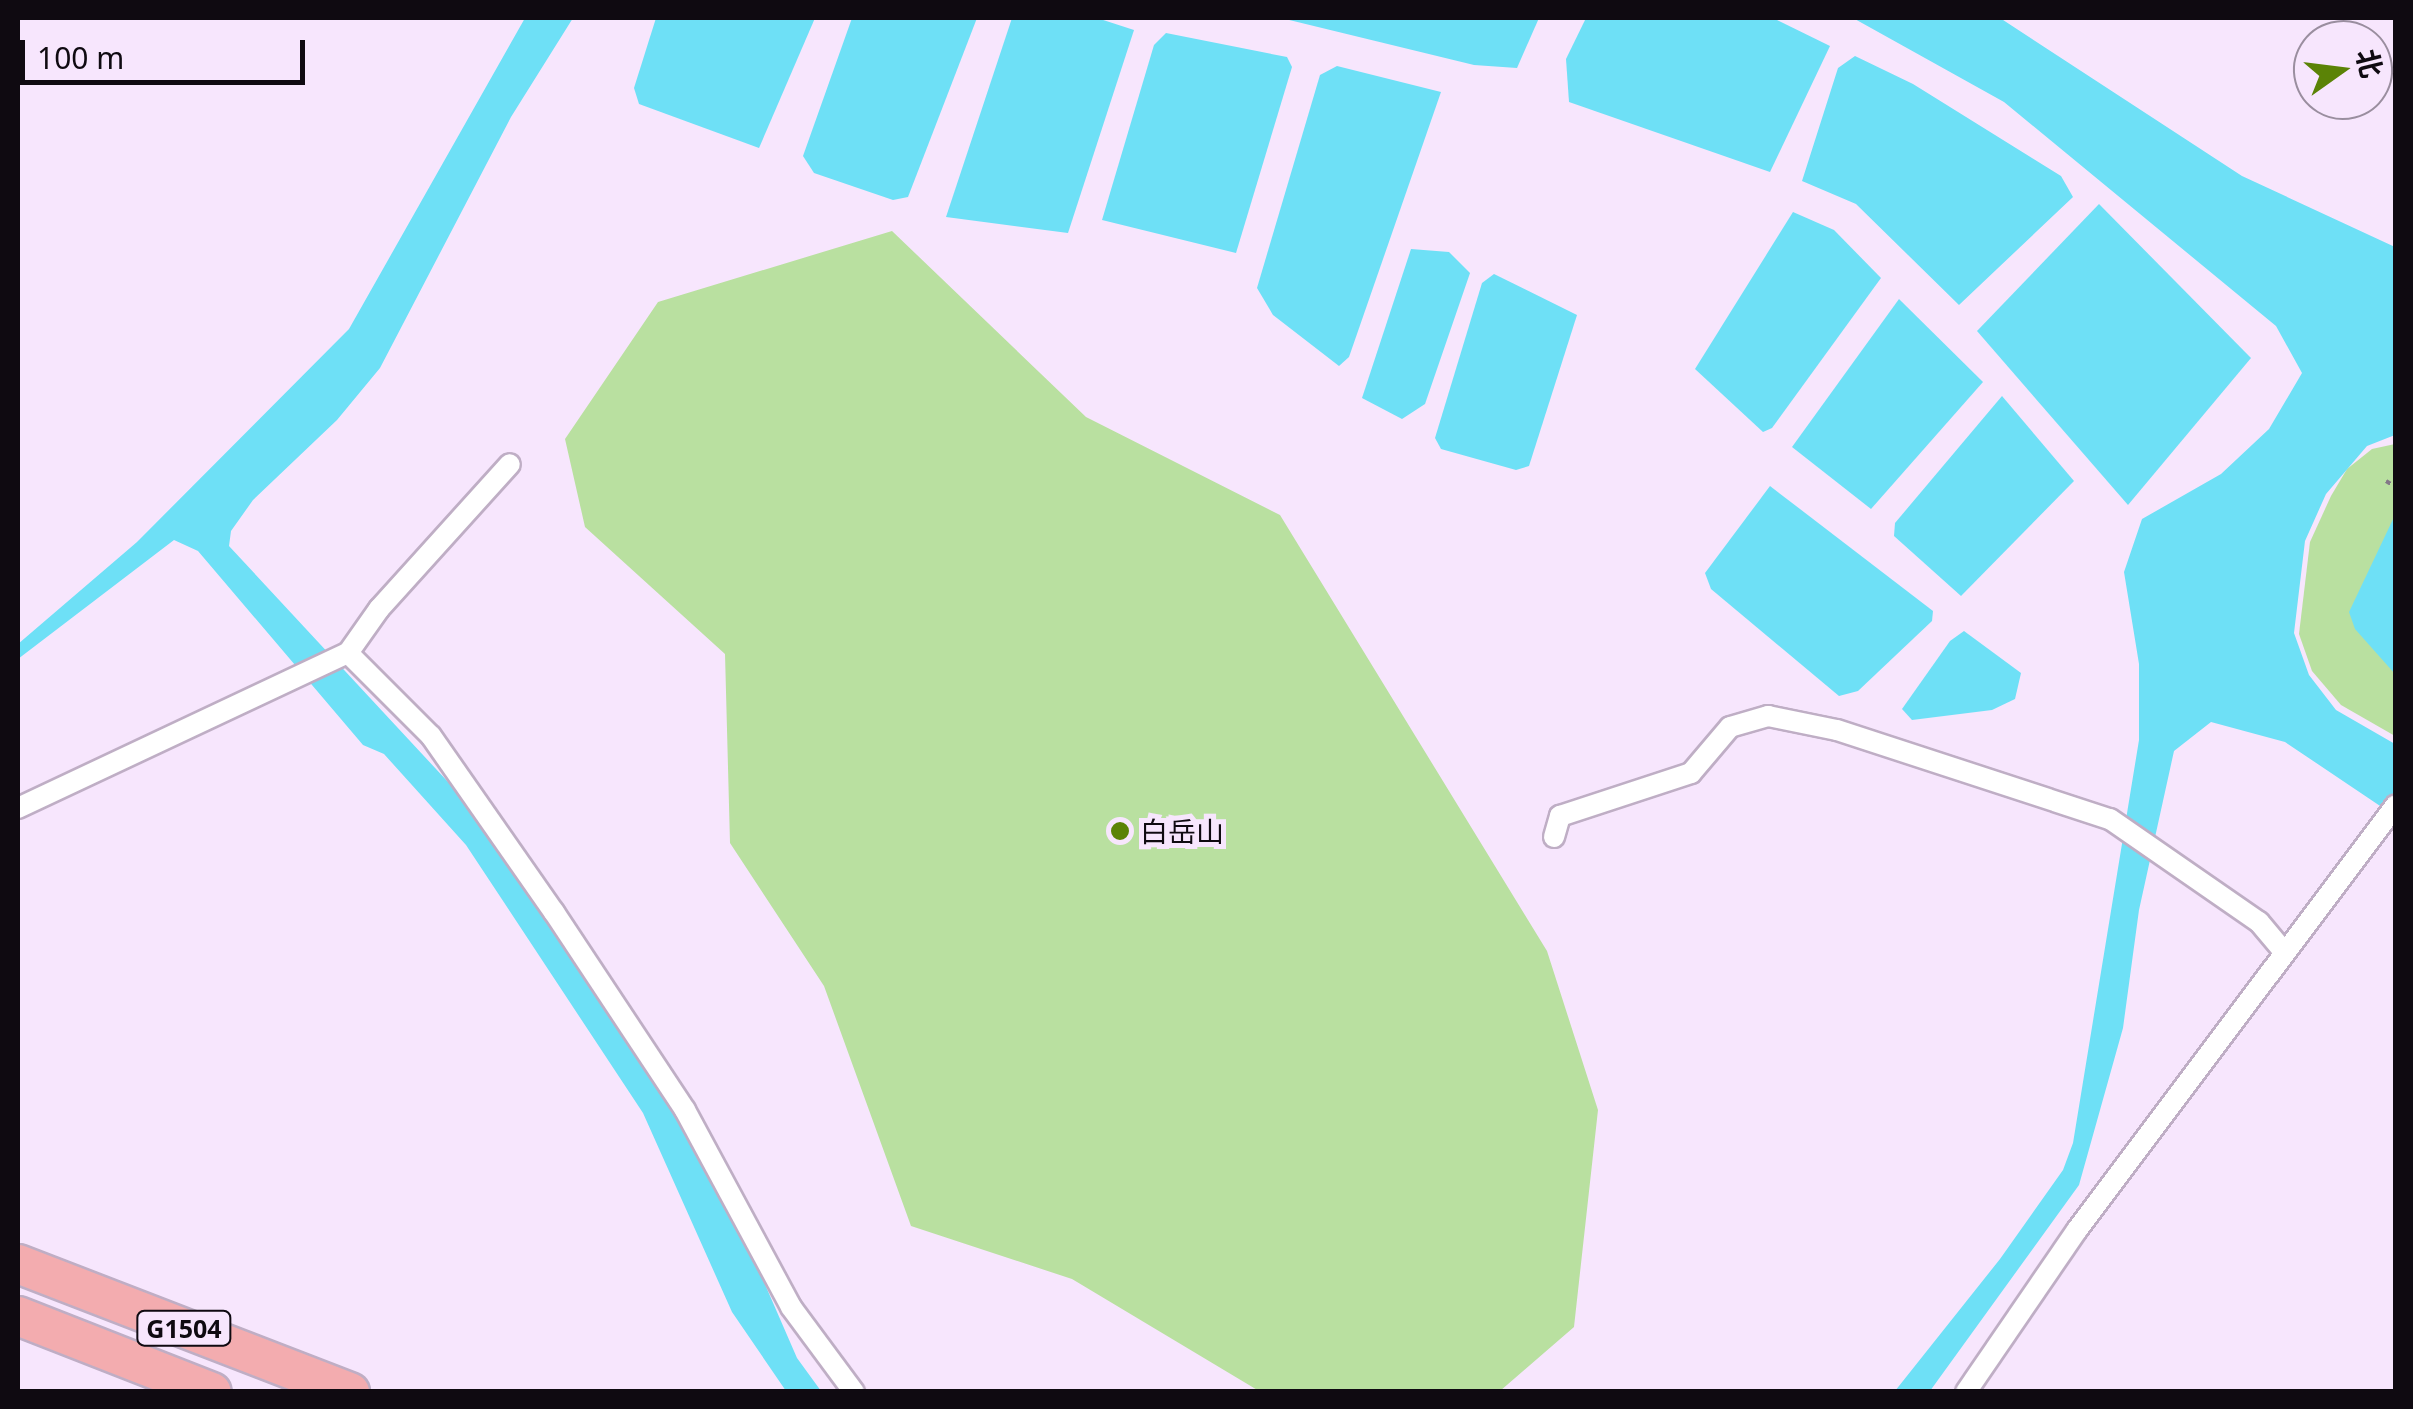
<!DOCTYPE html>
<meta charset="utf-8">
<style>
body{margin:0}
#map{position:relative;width:2413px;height:1409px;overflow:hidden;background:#f7e6fd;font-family:"Noto Sans","Noto Sans SC",sans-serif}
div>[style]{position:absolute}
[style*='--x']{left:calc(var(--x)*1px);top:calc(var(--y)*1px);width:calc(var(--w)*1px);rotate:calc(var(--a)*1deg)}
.green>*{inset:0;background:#b9e0a0}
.water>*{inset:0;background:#6ee0f6}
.path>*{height:4px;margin-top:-2px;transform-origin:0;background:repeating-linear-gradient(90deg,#837887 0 5px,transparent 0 13px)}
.roads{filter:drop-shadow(2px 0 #bfaec5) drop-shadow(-2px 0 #bfaec5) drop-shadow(0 2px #bfaec5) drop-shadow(0 -2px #bfaec5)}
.street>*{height:20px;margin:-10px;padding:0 10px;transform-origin:10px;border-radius:10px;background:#fff}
.highway>*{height:38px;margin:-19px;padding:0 19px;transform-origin:19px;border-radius:19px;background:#f3acaf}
.dots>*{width:28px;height:28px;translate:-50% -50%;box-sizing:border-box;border:5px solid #f7e6fd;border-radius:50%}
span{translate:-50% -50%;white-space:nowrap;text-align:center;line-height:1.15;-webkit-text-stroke:10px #f7e6fd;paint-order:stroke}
.shield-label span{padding:2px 8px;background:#f7e6fd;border:2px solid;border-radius:8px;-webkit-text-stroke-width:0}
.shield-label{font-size:25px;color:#0f0a11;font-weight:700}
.poi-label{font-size:28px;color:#0f0a11}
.left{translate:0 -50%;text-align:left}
.frame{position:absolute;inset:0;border:20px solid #0f0a11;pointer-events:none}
.north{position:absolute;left:2293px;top:20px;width:100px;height:100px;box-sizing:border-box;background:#f7e6fd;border:2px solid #9a8e9f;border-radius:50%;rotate:76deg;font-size:28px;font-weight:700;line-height:40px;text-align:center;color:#0f0a11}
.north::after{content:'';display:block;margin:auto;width:35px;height:45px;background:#5b8306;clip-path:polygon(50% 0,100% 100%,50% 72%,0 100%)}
.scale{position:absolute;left:20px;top:40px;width:285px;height:45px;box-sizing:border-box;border:5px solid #0f0a11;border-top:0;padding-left:12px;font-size:30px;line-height:35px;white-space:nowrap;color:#0f0a11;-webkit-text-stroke:8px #f7e6fd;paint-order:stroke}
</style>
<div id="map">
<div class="green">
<i style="clip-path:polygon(892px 231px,1086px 417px,1280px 515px,1547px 951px,1598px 1110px,1574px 1327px,1500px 1391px,1259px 1391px,1072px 1279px,911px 1226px,824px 986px,730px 843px,725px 654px,585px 527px,565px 439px,658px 302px)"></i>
<i style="clip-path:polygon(2395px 444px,2395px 736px,2341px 705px,2312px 671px,2299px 634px,2310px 542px,2331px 496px,2347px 469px,2372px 449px)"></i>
</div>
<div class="water">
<i style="clip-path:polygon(525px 18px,573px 18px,511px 117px,380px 368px,337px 420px,253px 500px,231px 531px,229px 546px,462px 797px,675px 1108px,733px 1211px,797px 1358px,821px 1391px,786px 1391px,732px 1312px,643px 1113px,466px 845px,384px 754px,363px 745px,198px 551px,174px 540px,18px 659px,18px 644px,137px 542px,349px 329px)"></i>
<i style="clip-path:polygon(656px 18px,815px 18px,759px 148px,639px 104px,634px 88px)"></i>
<i style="clip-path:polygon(852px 18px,977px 18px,908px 197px,893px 200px,814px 173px,803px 156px)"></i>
<i style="clip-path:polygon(1012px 18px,1097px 18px,1134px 30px,1068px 233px,946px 217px)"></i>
<i style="clip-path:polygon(1281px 18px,1539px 18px,1517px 68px,1474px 65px)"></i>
<i style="clip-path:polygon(1586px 18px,1773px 18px,1830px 46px,1770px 172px,1569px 102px,1566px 59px)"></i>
<i style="clip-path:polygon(1853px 18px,2000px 18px,2242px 176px,2395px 247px,2395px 435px,2367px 446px,2326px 494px,2305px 541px,2294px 633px,2309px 675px,2336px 710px,2395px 744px,2395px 816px,2285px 742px,2211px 722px,2174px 751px,2139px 910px,2123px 1028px,2079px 1185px,1930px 1391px,1895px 1391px,2000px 1259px,2063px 1170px,2073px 1143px,2139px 740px,2139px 664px,2124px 572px,2142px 519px,2221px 474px,2269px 429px,2302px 373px,2276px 326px,2004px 102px)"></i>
<i style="clip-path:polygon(1166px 33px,1287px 57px,1292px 67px,1236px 253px,1102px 220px,1154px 45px)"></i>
<i style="clip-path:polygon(1855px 56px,1913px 84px,2061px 176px,2073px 197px,1959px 305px,1856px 204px,1802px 181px,1838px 68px)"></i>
<i style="clip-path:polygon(1337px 66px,1441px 92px,1349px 357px,1339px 366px,1273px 315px,1257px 288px,1320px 75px)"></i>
<i style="clip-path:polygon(2099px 204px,2251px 358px,2128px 505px,1977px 331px)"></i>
<i style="clip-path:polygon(1793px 212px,1834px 230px,1881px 278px,1772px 428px,1763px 432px,1695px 369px)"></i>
<i style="clip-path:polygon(1411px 249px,1449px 252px,1470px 273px,1425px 404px,1402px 419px,1362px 398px)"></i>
<i style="clip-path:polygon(1494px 274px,1577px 315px,1529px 466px,1516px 470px,1441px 449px,1435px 438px,1482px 283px)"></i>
<i style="clip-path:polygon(1899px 299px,1983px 382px,1871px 509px,1792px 447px)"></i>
<i style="clip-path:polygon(2002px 396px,2074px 481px,1961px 596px,1894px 536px,1895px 523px)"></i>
<i style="clip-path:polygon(1770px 486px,1933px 611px,1932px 621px,1858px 691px,1839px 696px,1711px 589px,1705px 573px)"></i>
<i style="clip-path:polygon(2395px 515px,2396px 515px,2395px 674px,2355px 629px,2349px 612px)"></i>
<i style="clip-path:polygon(1964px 631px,2021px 673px,2015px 699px,1992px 710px,1912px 720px,1902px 709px,1950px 641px)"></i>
</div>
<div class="path">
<i style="--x:2386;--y:481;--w:12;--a:31"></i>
</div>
<div class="roads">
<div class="street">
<i style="--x:348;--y:653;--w:117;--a:45"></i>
<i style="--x:431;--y:736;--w:215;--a:55.1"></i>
<i style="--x:554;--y:912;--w:237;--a:56.5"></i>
<i style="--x:685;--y:1110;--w:224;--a:61.7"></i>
<i style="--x:791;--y:1307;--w:106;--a:53.5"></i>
<i style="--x:18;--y:808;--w:365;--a:-25.2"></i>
<i style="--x:348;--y:653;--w:54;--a:-54.8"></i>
<i style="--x:379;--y:609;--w:195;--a:-47.9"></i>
<i style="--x:1554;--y:837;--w:22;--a:-74"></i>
<i style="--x:1560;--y:816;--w:138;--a:-18.2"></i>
<i style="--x:1691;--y:773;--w:60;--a:-49.7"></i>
<i style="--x:1730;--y:727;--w:40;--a:-16"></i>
<i style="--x:1768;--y:716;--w:70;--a:11.5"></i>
<i style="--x:1837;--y:730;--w:287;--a:18.1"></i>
<i style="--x:2110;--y:819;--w:181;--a:34.7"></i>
<i style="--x:2259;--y:922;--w:39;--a:50"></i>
<i style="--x:1966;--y:1392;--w:196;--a:-55.6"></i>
<i style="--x:2077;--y:1230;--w:531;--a:-53.11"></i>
</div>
<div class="highway">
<i style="--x:18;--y:1264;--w:356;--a:21.1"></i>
<i style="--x:18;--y:1316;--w:208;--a:21.4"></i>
</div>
</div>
<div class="dots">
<i style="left:1120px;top:831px;background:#5b8306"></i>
</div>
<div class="shield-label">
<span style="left:184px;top:1328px">G1504</span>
</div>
<div class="poi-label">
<span class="left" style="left:1140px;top:831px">白岳山</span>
</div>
<div class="frame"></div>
<div class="north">北</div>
<div class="scale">100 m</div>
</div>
